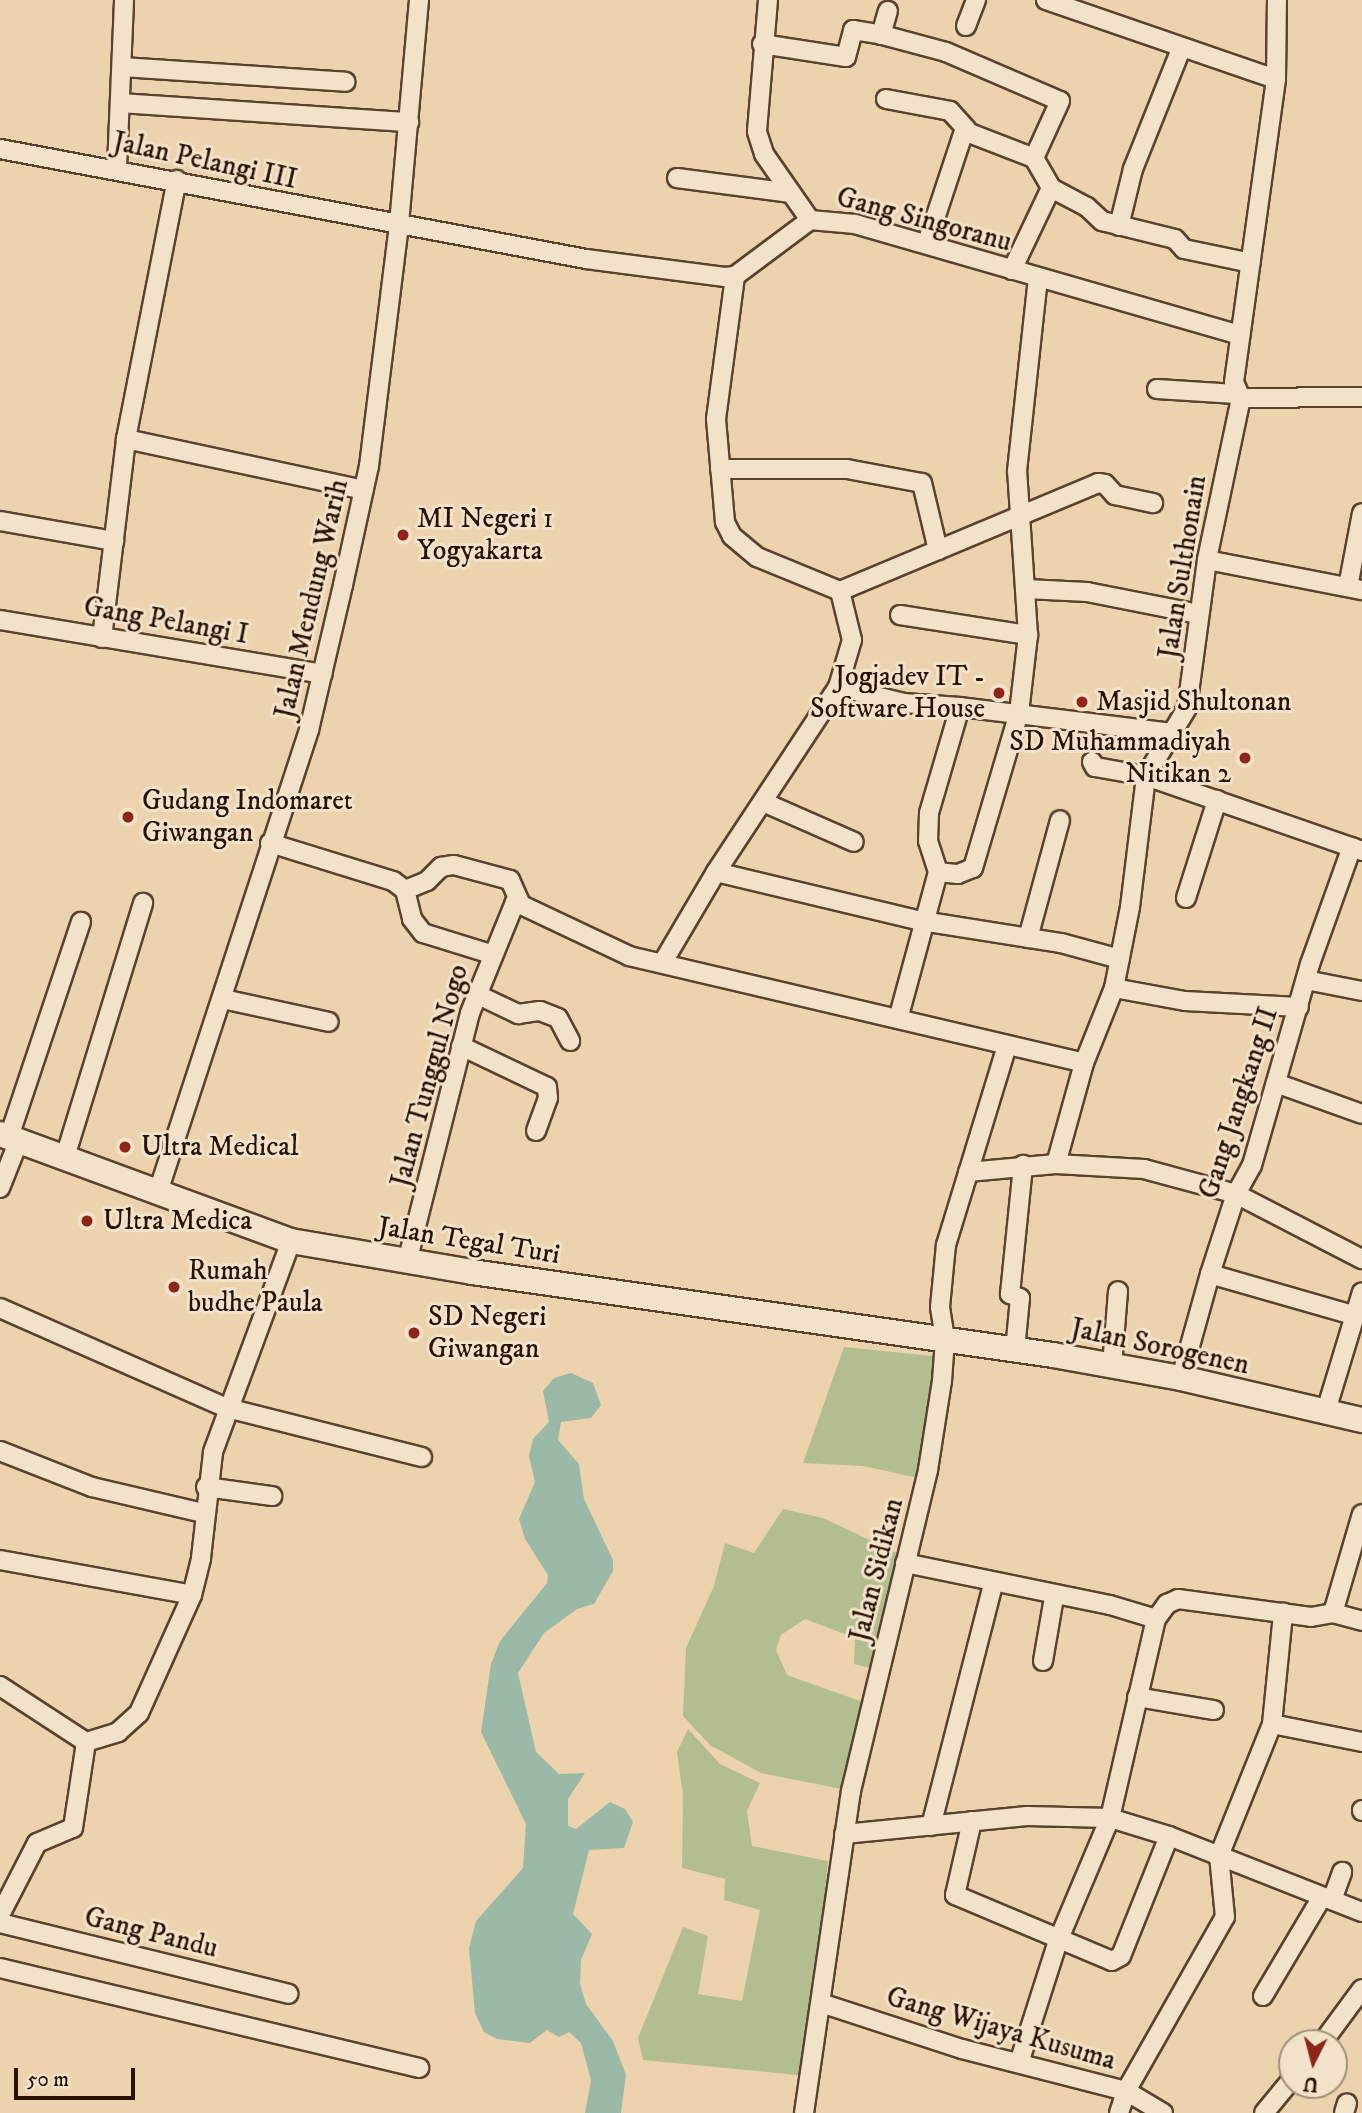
<!DOCTYPE html>
<style>
body{margin:0}
#map{position:relative;width:1362px;height:2113px;overflow:hidden;background:#ecd3ae;font-family:"IM FELL DW Pica",serif}
div>[style]{position:absolute}
[style*='--x']{left:calc(var(--x)*1px);top:calc(var(--y)*1px);width:calc(var(--w)*1px);rotate:calc(var(--a)*1deg)}
.green>*{inset:0;background:#b2be8f}
.water>*{inset:0;background:#9ab9a6}
.roads{filter:drop-shadow(2px 0 #5a422e) drop-shadow(-2px 0 #5a422e) drop-shadow(0 2px #5a422e) drop-shadow(0 -2px #5a422e)}
.minor>*{height:18px;margin:-9px;padding:0 9px;transform-origin:9px;border-radius:9px;background:#f3e2ca}
.secondary>*{height:24px;margin:-12px;padding:0 12px;transform-origin:12px;border-radius:12px;background:#f3e2ca}
.dots>*{width:19px;height:19px;translate:-50% -50%;box-sizing:border-box;border:4px solid #f3e2ca;border-radius:50%}
span{translate:-50% -50%;white-space:nowrap;text-align:center;line-height:1.15;-webkit-text-stroke:6px #f3e2ca;paint-order:stroke}
.street-label{font-size:28px;color:#291103}
.poi-label{font-size:28px;color:#291103}
.left{translate:0 -50%;text-align:left}
.right{translate:-100% -50%;text-align:right}
.north{position:absolute;left:1278px;top:2029px;width:70px;height:70px;box-sizing:border-box;background:#f3e2ca;border:2px solid #a28e7a;border-radius:50%;rotate:186deg;font-size:19px;font-weight:700;line-height:28px;text-align:center;color:#291103}
.north::after{content:'';display:block;margin:auto;width:24px;height:32px;background:#8f2418;clip-path:polygon(50% 0,100% 100%,50% 72%,0 100%)}
.scale{position:absolute;left:14px;top:2068px;width:121px;height:32px;box-sizing:border-box;border:4px solid #291103;border-top:0;padding-left:9px;font-size:21px;line-height:24px;white-space:nowrap;color:#291103;-webkit-text-stroke:5px #f3e2ca;paint-order:stroke}
</style>
<div id="map">
<div class="green">
<i style="clip-path:polygon(844px 1347px,942px 1357px,918px 1478px,864px 1466px,803px 1463px)"></i>
<i style="clip-path:polygon(783px 1509px,823px 1518px,899px 1554px,874px 1669px,854px 1664px,855px 1638px,805px 1619px,781px 1635px,776px 1650px,787px 1675px,863px 1702px,847px 1790px,761px 1773px,710px 1745px,683px 1716px,686px 1648px,714px 1586px,725px 1543px,754px 1553px)"></i>
<i style="clip-path:polygon(688px 1729px,720px 1764px,760px 1783px,747px 1811px,752px 1846px,828px 1861px,807px 2076px,643px 2060px,638px 2038px,683px 1927px,708px 1936px,698px 1994px,742px 2001px,760px 1910px,724px 1900px,725px 1879px,682px 1868px,683px 1795px,677px 1752px)"></i>
</div>
<div class="water">
<i style="clip-path:polygon(571px 1373px,593px 1383px,601px 1405px,591px 1418px,561px 1422px,558px 1440px,579px 1464px,584px 1499px,613px 1560px,613px 1571px,594px 1604px,577px 1609px,544px 1633px,518px 1673px,536px 1752px,559px 1774px,585px 1773px,568px 1799px,568px 1826px,576px 1829px,610px 1802px,625px 1809px,633px 1822px,624px 1848px,589px 1850px,573px 1914px,592px 1934px,581px 1960px,580px 1984px,586px 2004px,613px 2041px,626px 2075px,621px 2113px,585px 2113px,591px 2080px,581px 2043px,569px 2032px,559px 2037px,547px 2030px,530px 2043px,497px 2039px,484px 2032px,475px 2013px,469px 1948px,476px 1921px,523px 1868px,526px 1824px,481px 1732px,491px 1664px,500px 1641px,547px 1583px,548px 1575px,525px 1539px,519px 1519px,535px 1482px,529px 1456px,533px 1439px,549px 1422px,543px 1391px,554px 1378px)"></i>
</div>
<div class="roads">
<div class="minor">
<i style="--x:768;--y:0;--w:132;--a:94.8"></i>
<i style="--x:757;--y:132;--w:23;--a:72"></i>
<i style="--x:764;--y:154;--w:80;--a:55.1"></i>
<i style="--x:1046;--y:0;--w:243;--a:19"></i>
<i style="--x:966;--y:26;--w:28;--a:-69"></i>
<i style="--x:881;--y:35;--w:25;--a:-74"></i>
<i style="--x:762;--y:44;--w:85;--a:8.8"></i>
<i style="--x:846;--y:57;--w:28;--a:-75"></i>
<i style="--x:853;--y:30;--w:26;--a:9"></i>
<i style="--x:879;--y:34;--w:69;--a:15"></i>
<i style="--x:946;--y:52;--w:124;--a:23.3"></i>
<i style="--x:1060;--y:101;--w:63;--a:114.5"></i>
<i style="--x:1034;--y:158;--w:75;--a:-158.9"></i>
<i style="--x:964;--y:131;--w:118;--a:108.3"></i>
<i style="--x:122;--y:67;--w:224;--a:3.8"></i>
<i style="--x:886;--y:99;--w:65;--a:10.6"></i>
<i style="--x:950;--y:111;--w:25;--a:48"></i>
<i style="--x:120;--y:103;--w:290;--a:3.8"></i>
<i style="--x:0;--y:149;--w:596;--a:10.63"></i>
<i style="--x:586;--y:259;--w:140;--a:7.4"></i>
<i style="--x:725;--y:277;--w:10;--a:-6"></i>
<i style="--x:735;--y:276;--w:94;--a:-36.7"></i>
<i style="--x:810;--y:220;--w:45;--a:5.1"></i>
<i style="--x:855;--y:224;--w:401;--a:16.1"></i>
<i style="--x:1034;--y:158;--w:34;--a:60"></i>
<i style="--x:1051;--y:188;--w:41;--a:27.8"></i>
<i style="--x:1087;--y:207;--w:21;--a:43"></i>
<i style="--x:1102;--y:221;--w:75;--a:13.9"></i>
<i style="--x:1175;--y:239;--w:13;--a:48"></i>
<i style="--x:1184;--y:249;--w:68;--a:11.8"></i>
<i style="--x:117;--y:168;--w:168;--a:-87.6"></i>
<i style="--x:677;--y:178;--w:115;--a:7.5"></i>
<i style="--x:1119;--y:226;--w:59;--a:-76.2"></i>
<i style="--x:1133;--y:169;--w:129;--a:-68.2"></i>
<i style="--x:1012;--y:270;--w:91;--a:-64.6"></i>
<i style="--x:1157;--y:389;--w:79;--a:3.6"></i>
<i style="--x:1241;--y:398;--w:166;--a:101.9"></i>
<i style="--x:1207;--y:560;--w:149;--a:97.7"></i>
<i style="--x:1187;--y:708;--w:79;--a:121.1"></i>
<i style="--x:1146;--y:776;--w:229;--a:19.1"></i>
<i style="--x:1241;--y:398;--w:17;--a:-114"></i>
<i style="--x:1234;--y:382;--w:306;--a:-82.1"></i>
<i style="--x:1276;--y:79;--w:79;--a:-89.3"></i>
<i style="--x:1241;--y:398;--w:121;--a:-0.5"></i>
<i style="--x:126;--y:439;--w:243;--a:12.1"></i>
<i style="--x:720;--y:469;--w:127;--a:0"></i>
<i style="--x:847;--y:469;--w:76;--a:10.6"></i>
<i style="--x:922;--y:483;--w:69;--a:76.6"></i>
<i style="--x:0;--y:521;--w:116;--a:10"></i>
<i style="--x:1207;--y:560;--w:158;--a:11"></i>
<i style="--x:1348;--y:587;--w:75;--a:-79.3"></i>
<i style="--x:1026;--y:589;--w:61;--a:2.8"></i>
<i style="--x:1087;--y:592;--w:113;--a:11.2"></i>
<i style="--x:840;--y:591;--w:280;--a:-22.7"></i>
<i style="--x:1098;--y:483;--w:7;--a:8"></i>
<i style="--x:1105;--y:484;--w:15;--a:48"></i>
<i style="--x:1115;--y:495;--w:39;--a:12"></i>
<i style="--x:900;--y:615;--w:130;--a:8.9"></i>
<i style="--x:0;--y:620;--w:327;--a:9.5"></i>
<i style="--x:102;--y:638;--w:200;--a:-83.1"></i>
<i style="--x:126;--y:439;--w:264;--a:-78.9"></i>
<i style="--x:838;--y:687;--w:68;--a:13.6"></i>
<i style="--x:904;--y:703;--w:56;--a:4.1"></i>
<i style="--x:960;--y:707;--w:110;--a:106.3"></i>
<i style="--x:929;--y:813;--w:28;--a:92"></i>
<i style="--x:928;--y:841;--w:33;--a:72"></i>
<i style="--x:938;--y:872;--w:152;--a:105.2"></i>
<i style="--x:960;--y:707;--w:215;--a:7"></i>
<i style="--x:763;--y:802;--w:99;--a:23.7"></i>
<i style="--x:270;--y:843;--w:129;--a:17.2"></i>
<i style="--x:393;--y:881;--w:15;--a:37"></i>
<i style="--x:405;--y:890;--w:30;--a:76"></i>
<i style="--x:412;--y:919;--w:18;--a:52"></i>
<i style="--x:423;--y:933;--w:71;--a:17.2"></i>
<i style="--x:716;--y:872;--w:212;--a:13.4"></i>
<i style="--x:922;--y:921;--w:141;--a:9"></i>
<i style="--x:1061;--y:943;--w:61;--a:15.2"></i>
<i style="--x:938;--y:872;--w:20;--a:6"></i>
<i style="--x:958;--y:874;--w:16;--a:-22"></i>
<i style="--x:973;--y:868;--w:162;--a:-73.5"></i>
<i style="--x:1019;--y:713;--w:79;--a:-83.4"></i>
<i style="--x:1028;--y:635;--w:164;--a:-93.8"></i>
<i style="--x:1017;--y:471;--w:193;--a:-83.8"></i>
<i style="--x:405;--y:890;--w:24;--a:-22"></i>
<i style="--x:427;--y:881;--w:20;--a:-45"></i>
<i style="--x:441;--y:867;--w:13;--a:-9"></i>
<i style="--x:454;--y:865;--w:58;--a:15"></i>
<i style="--x:510;--y:880;--w:24;--a:66"></i>
<i style="--x:1186;--y:898;--w:103;--a:-72.4"></i>
<i style="--x:1028;--y:938;--w:122;--a:-74.8"></i>
<i style="--x:663;--y:962;--w:104;--a:-59.5"></i>
<i style="--x:716;--y:872;--w:222;--a:-56.6"></i>
<i style="--x:838;--y:687;--w:49;--a:-73.4"></i>
<i style="--x:852;--y:640;--w:50;--a:-103.8"></i>
<i style="--x:840;--y:591;--w:90;--a:-157.7"></i>
<i style="--x:757;--y:557;--w:33;--a:-140"></i>
<i style="--x:732;--y:536;--w:16;--a:-117"></i>
<i style="--x:725;--y:522;--w:103;--a:-95"></i>
<i style="--x:716;--y:419;--w:144;--a:-82.4"></i>
<i style="--x:1306;--y:980;--w:57;--a:11.1"></i>
<i style="--x:1114;--y:988;--w:72;--a:10.4"></i>
<i style="--x:1185;--y:1001;--w:114;--a:3"></i>
<i style="--x:476;--y:994;--w:47;--a:25.5"></i>
<i style="--x:518;--y:1014;--w:22;--a:-8"></i>
<i style="--x:540;--y:1011;--w:19;--a:21"></i>
<i style="--x:558;--y:1018;--w:26;--a:62"></i>
<i style="--x:223;--y:999;--w:108;--a:12.2"></i>
<i style="--x:461;--y:1046;--w:95;--a:25.5"></i>
<i style="--x:547;--y:1087;--w:11;--a:85"></i>
<i style="--x:548;--y:1098;--w:35;--a:110"></i>
<i style="--x:1276;--y:1083;--w:91;--a:19.8"></i>
<i style="--x:9;--y:1137;--w:227;--a:-71.5"></i>
<i style="--x:65;--y:1157;--w:266;--a:-72.9"></i>
<i style="--x:1056;--y:1164;--w:105;--a:-74.5"></i>
<i style="--x:1084;--y:1063;--w:81;--a:-68.2"></i>
<i style="--x:1114;--y:988;--w:83;--a:-78.8"></i>
<i style="--x:1130;--y:907;--w:132;--a:-83"></i>
<i style="--x:1146;--y:776;--w:52;--a:-170"></i>
<i style="--x:1095;--y:767;--w:6;--a:-121"></i>
<i style="--x:968;--y:1172;--w:88;--a:-5.2"></i>
<i style="--x:1056;--y:1164;--w:88;--a:3.3"></i>
<i style="--x:1144;--y:1169;--w:95;--a:15.2"></i>
<i style="--x:1236;--y:1194;--w:142;--a:27.3"></i>
<i style="--x:0;--y:1188;--w:52;--a:-68.4"></i>
<i style="--x:159;--y:1189;--w:483;--a:-71.9"></i>
<i style="--x:309;--y:730;--w:149;--a:-76.8"></i>
<i style="--x:343;--y:585;--w:122;--a:-77.7"></i>
<i style="--x:369;--y:466;--w:244;--a:-82.9"></i>
<i style="--x:399;--y:224;--w:225;--a:-84.9"></i>
<i style="--x:407;--y:1262;--w:257;--a:-75.8"></i>
<i style="--x:470;--y:1013;--w:120;--a:-67.9"></i>
<i style="--x:515;--y:902;--w:126;--a:25.3"></i>
<i style="--x:629;--y:956;--w:467;--a:13.2"></i>
<i style="--x:1210;--y:1274;--w:149;--a:16"></i>
<i style="--x:0;--y:1308;--w:248;--a:23.8"></i>
<i style="--x:227;--y:1408;--w:201;--a:14.1"></i>
<i style="--x:1015;--y:1350;--w:52;--a:-84.5"></i>
<i style="--x:1020;--y:1298;--w:11;--a:-158"></i>
<i style="--x:1010;--y:1294;--w:130;--a:-84.2"></i>
<i style="--x:1112;--y:1366;--w:75;--a:-85.4"></i>
<i style="--x:1181;--y:1378;--w:108;--a:-74.4"></i>
<i style="--x:1210;--y:1274;--w:84;--a:-72"></i>
<i style="--x:1236;--y:1194;--w:33;--a:-61"></i>
<i style="--x:1252;--y:1165;--w:209;--a:-73.9"></i>
<i style="--x:1310;--y:964;--w:124;--a:-70.3"></i>
<i style="--x:1325;--y:1414;--w:127;--a:-73.1"></i>
<i style="--x:0;--y:1451;--w:99;--a:21.4"></i>
<i style="--x:92;--y:1487;--w:114;--a:13.2"></i>
<i style="--x:206;--y:1487;--w:67;--a:7.8"></i>
<i style="--x:0;--y:1560;--w:195;--a:10.3"></i>
<i style="--x:905;--y:1563;--w:209;--a:11.6"></i>
<i style="--x:1110;--y:1605;--w:48;--a:16.9"></i>
<i style="--x:1333;--y:1613;--w:30;--a:15"></i>
<i style="--x:1043;--y:1661;--w:65;--a:-80.2"></i>
<i style="--x:0;--y:1686;--w:103;--a:33.1"></i>
<i style="--x:86;--y:1742;--w:34;--a:-17"></i>
<i style="--x:118;--y:1732;--w:28;--a:-42"></i>
<i style="--x:139;--y:1713;--w:129;--a:-65.8"></i>
<i style="--x:192;--y:1595;--w:38;--a:-76"></i>
<i style="--x:201;--y:1558;--w:107;--a:-83.5"></i>
<i style="--x:213;--y:1452;--w:225;--a:-69.7"></i>
<i style="--x:1137;--y:1697;--w:78;--a:9.6"></i>
<i style="--x:1272;--y:1724;--w:92;--a:11.3"></i>
<i style="--x:1362;--y:1811;--w:1;--a:-90"></i>
<i style="--x:972;--y:1821;--w:76;--a:102.9"></i>
<i style="--x:955;--y:1895;--w:170;--a:22.8"></i>
<i style="--x:1112;--y:1961;--w:10;--a:-29"></i>
<i style="--x:1121;--y:1956;--w:129;--a:-68.2"></i>
<i style="--x:931;--y:1826;--w:250;--a:-75.6"></i>
<i style="--x:844;--y:1834;--w:184;--a:-5.6"></i>
<i style="--x:1027;--y:1816;--w:83;--a:1.4"></i>
<i style="--x:1110;--y:1818;--w:62;--a:17"></i>
<i style="--x:1169;--y:1836;--w:207;--a:21.5"></i>
<i style="--x:1332;--y:1900;--w:30;--a:-70"></i>
<i style="--x:0;--y:1915;--w:81;--a:-62.8"></i>
<i style="--x:37;--y:1843;--w:39;--a:-23"></i>
<i style="--x:73;--y:1828;--w:87;--a:-81.4"></i>
<i style="--x:0;--y:1923;--w:297;--a:13.8"></i>
<i style="--x:0;--y:1968;--w:431;--a:13.4"></i>
<i style="--x:1263;--y:1996;--w:115;--a:-59.2"></i>
<i style="--x:821;--y:2003;--w:148;--a:18.1"></i>
<i style="--x:962;--y:2049;--w:169;--a:14.4"></i>
<i style="--x:1126;--y:2091;--w:43;--a:30.7"></i>
<i style="--x:1322;--y:2043;--w:67;--a:-53.5"></i>
<i style="--x:1019;--y:2063;--w:128;--a:-72.3"></i>
<i style="--x:1058;--y:1941;--w:134;--a:-67.1"></i>
<i style="--x:1110;--y:1818;--w:204;--a:-77"></i>
<i style="--x:1156;--y:1619;--w:19;--a:-54"></i>
<i style="--x:1167;--y:1604;--w:12;--a:-24"></i>
<i style="--x:1178;--y:1599;--w:134;--a:7.7"></i>
<i style="--x:1311;--y:1617;--w:22;--a:-10"></i>
<i style="--x:1333;--y:1613;--w:103;--a:-73.7"></i>
<i style="--x:804;--y:2113;--w:325;--a:-81.7"></i>
<i style="--x:851;--y:1791;--w:330;--a:-76.5"></i>
<i style="--x:928;--y:1470;--w:90;--a:-81.1"></i>
<i style="--x:942;--y:1381;--w:42;--a:-85.9"></i>
<i style="--x:945;--y:1339;--w:32;--a:-99"></i>
<i style="--x:940;--y:1307;--w:62;--a:-84.5"></i>
<i style="--x:946;--y:1245;--w:209;--a:-73"></i>
<i style="--x:1119;--y:2113;--w:23;--a:-72"></i>
<i style="--x:1126;--y:2091;--w:200;--a:-60.4"></i>
<i style="--x:1225;--y:1917;--w:61;--a:-95.6"></i>
<i style="--x:1219;--y:1856;--w:142;--a:-68.1"></i>
<i style="--x:1272;--y:1724;--w:112;--a:-84.3"></i>
<i style="--x:1264;--y:2113;--w:44;--a:-50.5"></i>
<i style="--x:1344;--y:2113;--w:10;--a:-73"></i>
</div>
<div class="secondary">
<i style="--x:0;--y:1134;--w:310;--a:20.2"></i>
<i style="--x:291;--y:1241;--w:184;--a:9.7"></i>
<i style="--x:472;--y:1272;--w:587;--a:8.13"></i>
<i style="--x:1053;--y:1355;--w:130;--a:10.2"></i>
<i style="--x:1181;--y:1378;--w:186;--a:13.1"></i>
</div>
</div>
<div class="dots">
<i style="left:403px;top:535px;background:#8f2418"></i>
<i style="left:999px;top:693px;background:#8f2418"></i>
<i style="left:1082px;top:702px;background:#8f2418"></i>
<i style="left:1245px;top:758px;background:#8f2418"></i>
<i style="left:128px;top:817px;background:#8f2418"></i>
<i style="left:125px;top:1147px;background:#8f2418"></i>
<i style="left:87px;top:1221px;background:#8f2418"></i>
<i style="left:174px;top:1287px;background:#8f2418"></i>
<i style="left:414px;top:1333px;background:#8f2418"></i>
</div>
<div class="street-label">
<span style="left:205px;top:161px;rotate:12deg">Jalan Pelangi III</span>
<span style="left:924px;top:220px;rotate:15deg">Gang Singoranu</span>
<span style="left:1183px;top:567px;rotate:-81deg">Jalan Sulthonain</span>
<span style="left:312px;top:599px;rotate:-77deg">Jalan Mendung Warih</span>
<span style="left:166px;top:621px;rotate:10deg">Gang Pelangi I</span>
<span style="left:430px;top:1076px;rotate:-75deg">Jalan Tunggul Nogo</span>
<span style="left:1239px;top:1103px;rotate:-72deg">Gang Jangkang II</span>
<span style="left:469px;top:1241px;rotate:9deg">Jalan Tegal Turi</span>
<span style="left:1160px;top:1347px;rotate:12deg">Jalan Sorogenen</span>
<span style="left:877px;top:1570px;rotate:-76deg">Jalan Sidikan</span>
<span style="left:151px;top:1933px;rotate:14deg">Gang Pandu</span>
<span style="left:1001px;top:2029px;rotate:16deg">Gang Wijaya Kusuma</span>
</div>
<div class="poi-label">
<span class="left" style="left:417px;top:535px">MI Negeri 1<br>Yogyakarta</span>
<span class="right" style="left:985px;top:693px">Jogjadev IT -<br>Software House</span>
<span class="left" style="left:1096px;top:702px">Masjid Shultonan</span>
<span class="right" style="left:1231px;top:758px">SD Muhammadiyah<br>Nitikan 2</span>
<span class="left" style="left:142px;top:817px">Gudang Indomaret<br>Giwangan</span>
<span class="left" style="left:141px;top:1147px">Ultra Medical</span>
<span class="left" style="left:103px;top:1221px">Ultra Medica</span>
<span class="left" style="left:188px;top:1287px">Rumah<br>budhe Paula</span>
<span class="left" style="left:428px;top:1333px">SD Negeri<br>Giwangan</span>
</div>
<div class="north">U</div>
<div class="scale">50 m</div>
</div>
